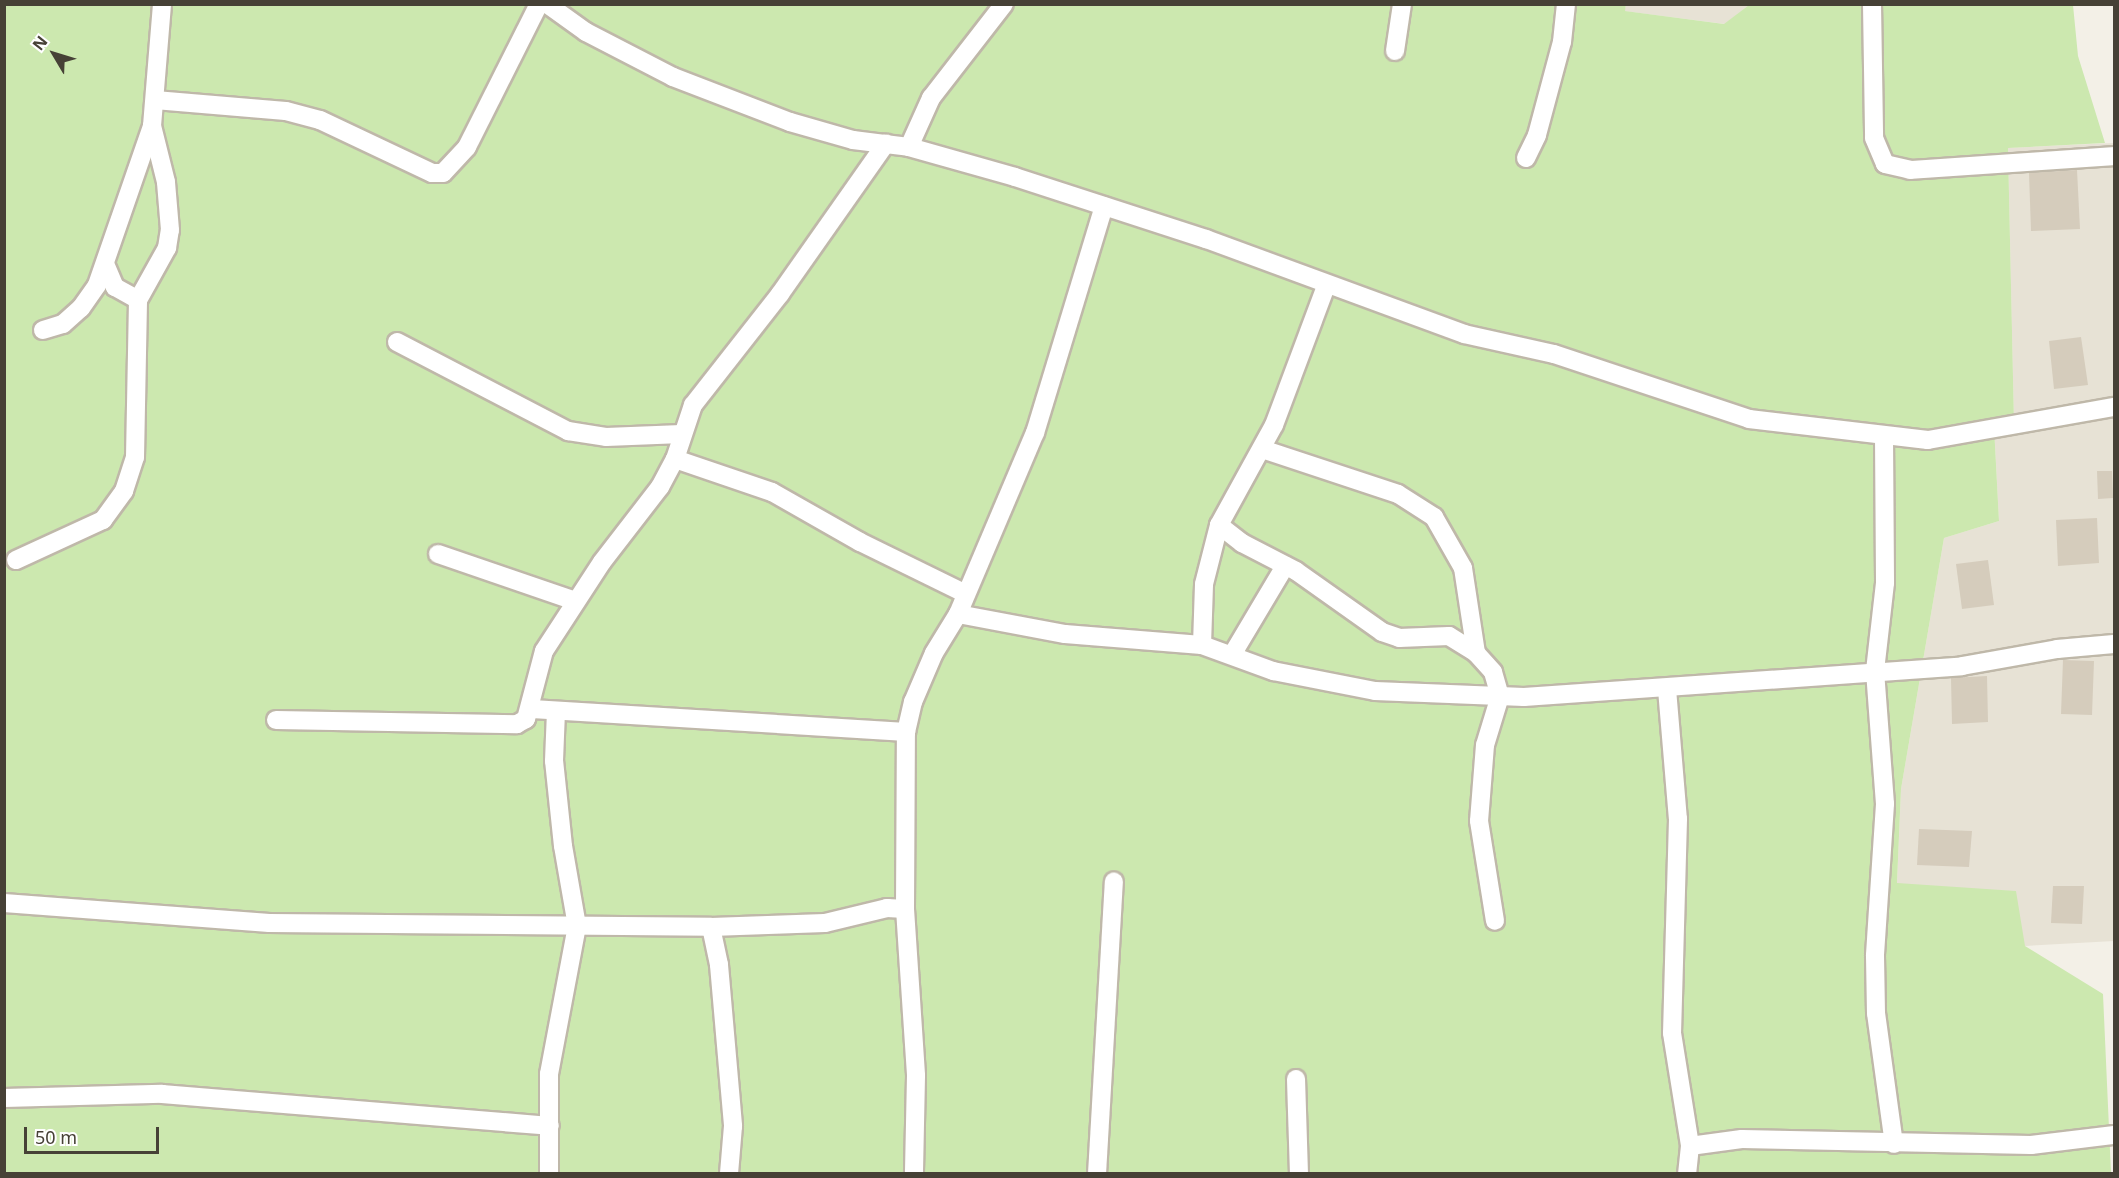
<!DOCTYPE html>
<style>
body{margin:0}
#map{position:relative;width:2119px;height:1178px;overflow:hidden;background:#f3f0e7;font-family:"Noto Sans",sans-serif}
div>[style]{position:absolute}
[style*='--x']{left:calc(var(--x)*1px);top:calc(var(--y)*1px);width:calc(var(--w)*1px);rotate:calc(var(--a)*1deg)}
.residential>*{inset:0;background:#e7e2d5}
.green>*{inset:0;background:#cce8af}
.building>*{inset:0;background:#d5ccbc}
.roads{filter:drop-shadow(2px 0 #bfb8a9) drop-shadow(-2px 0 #bfb8a9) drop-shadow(0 2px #bfb8a9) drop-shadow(0 -2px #bfb8a9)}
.minor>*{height:18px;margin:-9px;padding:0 9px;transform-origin:9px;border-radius:9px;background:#fff}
span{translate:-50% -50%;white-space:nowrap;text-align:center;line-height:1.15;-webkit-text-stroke:4.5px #fff;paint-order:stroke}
.frame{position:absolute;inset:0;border:6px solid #464136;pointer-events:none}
.north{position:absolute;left:24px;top:24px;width:60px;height:60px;-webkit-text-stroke:4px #fff;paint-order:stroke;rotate:308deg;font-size:16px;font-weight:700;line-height:24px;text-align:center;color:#464136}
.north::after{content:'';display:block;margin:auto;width:21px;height:27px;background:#464136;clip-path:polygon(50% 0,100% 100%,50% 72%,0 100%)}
.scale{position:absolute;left:24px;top:1127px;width:135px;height:27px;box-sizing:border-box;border:3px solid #464136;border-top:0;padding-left:8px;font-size:18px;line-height:21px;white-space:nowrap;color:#464136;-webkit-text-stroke:4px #fff;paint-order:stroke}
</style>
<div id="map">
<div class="residential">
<i style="clip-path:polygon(1627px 4px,1749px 5px,1725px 24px,1624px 11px)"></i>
<i style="clip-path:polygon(2114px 143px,2114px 941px,2025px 946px,1897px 884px,1901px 789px,1944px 538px,1999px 521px,1994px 425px,2014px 423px,2008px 148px)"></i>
</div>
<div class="green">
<i style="clip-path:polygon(1626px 4px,1625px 11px,1724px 24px,1749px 5px,2073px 5px,2078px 56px,2105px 143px,2008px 148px,2014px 423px,1994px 426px,1999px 521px,1944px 538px,1901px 789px,1897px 883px,2016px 891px,2025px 946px,2103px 994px,2111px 1173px,5px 1174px,5px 5px)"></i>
</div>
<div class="building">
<i style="clip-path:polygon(2077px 170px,2080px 229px,2031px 231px,2029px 173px)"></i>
<i style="clip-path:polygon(2081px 337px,2088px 385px,2054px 389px,2049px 341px)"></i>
<i style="clip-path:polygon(2097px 471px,2112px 471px,2113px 498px,2098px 499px)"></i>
<i style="clip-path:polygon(2097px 518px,2099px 563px,2058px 566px,2056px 520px)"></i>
<i style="clip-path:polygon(1988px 560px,1994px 605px,1962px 609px,1956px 564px)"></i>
<i style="clip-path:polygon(2063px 660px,2094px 661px,2092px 715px,2061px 714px)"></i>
<i style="clip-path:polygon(1987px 676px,1988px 722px,1952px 724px,1951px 678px)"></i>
<i style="clip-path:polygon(1919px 829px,1972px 831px,1969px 867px,1917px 865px)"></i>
<i style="clip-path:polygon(2053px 886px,2084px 886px,2082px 924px,2051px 923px)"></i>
</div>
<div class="roads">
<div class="minor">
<i style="--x:547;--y:4;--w:48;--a:35.7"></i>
<i style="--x:586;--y:32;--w:98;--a:27.3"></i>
<i style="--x:673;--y:77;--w:125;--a:21"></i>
<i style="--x:790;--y:122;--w:66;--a:15.9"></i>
<i style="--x:853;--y:140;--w:56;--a:7.1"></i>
<i style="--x:909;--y:147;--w:110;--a:15.8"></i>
<i style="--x:1015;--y:177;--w:201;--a:18"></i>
<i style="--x:1206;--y:239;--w:275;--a:20.2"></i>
<i style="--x:1464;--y:334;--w:92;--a:12.5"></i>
<i style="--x:1554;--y:354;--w:206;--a:18.4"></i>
<i style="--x:1749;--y:419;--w:180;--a:6.7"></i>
<i style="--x:1928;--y:440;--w:189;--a:-10.1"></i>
<i style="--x:1872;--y:4;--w:134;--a:89.1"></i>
<i style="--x:1874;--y:138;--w:28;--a:67"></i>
<i style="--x:1885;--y:164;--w:26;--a:13"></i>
<i style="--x:1910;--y:170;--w:204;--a:-3.9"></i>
<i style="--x:1395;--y:51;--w:48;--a:-81.5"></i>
<i style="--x:155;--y:100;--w:131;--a:4.8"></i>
<i style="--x:286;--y:111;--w:35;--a:15"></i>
<i style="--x:320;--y:120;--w:124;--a:25.3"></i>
<i style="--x:432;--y:173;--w:11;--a:0"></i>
<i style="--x:443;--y:173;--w:35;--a:-47"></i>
<i style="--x:467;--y:147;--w:160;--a:-63.3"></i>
<i style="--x:909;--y:147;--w:54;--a:-65.8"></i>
<i style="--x:931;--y:98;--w:119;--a:-52.2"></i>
<i style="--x:1526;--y:158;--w:25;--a:-64"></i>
<i style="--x:1537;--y:135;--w:96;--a:-75"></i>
<i style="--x:1562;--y:42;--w:38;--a:-84"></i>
<i style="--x:106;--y:266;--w:23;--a:67"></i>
<i style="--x:115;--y:287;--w:26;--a:29"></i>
<i style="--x:1326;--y:286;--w:148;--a:110.5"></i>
<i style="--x:1274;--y:425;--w:114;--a:118.8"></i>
<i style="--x:1219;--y:525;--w:29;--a:38"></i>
<i style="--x:1242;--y:543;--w:61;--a:27.4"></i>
<i style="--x:1296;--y:571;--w:105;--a:35.3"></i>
<i style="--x:1382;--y:632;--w:18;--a:19"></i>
<i style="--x:1399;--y:638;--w:50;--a:-2.3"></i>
<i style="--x:1449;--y:636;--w:32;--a:32"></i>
<i style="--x:1476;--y:653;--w:25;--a:48"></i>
<i style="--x:1493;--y:672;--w:25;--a:74"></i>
<i style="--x:1500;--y:696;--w:51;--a:107"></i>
<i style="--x:1485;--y:745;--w:76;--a:94.5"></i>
<i style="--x:1479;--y:821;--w:101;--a:80.9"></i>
<i style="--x:43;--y:330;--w:21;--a:-17"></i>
<i style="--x:63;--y:324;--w:24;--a:-42"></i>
<i style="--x:81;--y:308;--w:28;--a:-55"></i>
<i style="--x:97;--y:285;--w:168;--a:-70.9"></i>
<i style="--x:397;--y:342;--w:193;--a:27.5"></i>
<i style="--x:568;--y:431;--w:38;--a:9"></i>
<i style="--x:606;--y:437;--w:76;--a:-2.3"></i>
<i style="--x:1884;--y:436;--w:147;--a:89.6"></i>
<i style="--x:1885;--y:583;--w:89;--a:96.5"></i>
<i style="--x:1875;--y:671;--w:133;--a:85.7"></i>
<i style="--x:1885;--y:804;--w:152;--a:93.8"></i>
<i style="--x:1875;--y:956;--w:57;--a:89"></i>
<i style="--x:1876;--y:1013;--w:132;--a:82.2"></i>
<i style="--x:1262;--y:449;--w:143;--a:18.3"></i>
<i style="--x:1398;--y:494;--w:43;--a:32.6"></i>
<i style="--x:1434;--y:517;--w:59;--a:60.4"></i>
<i style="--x:1463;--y:568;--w:86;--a:81.3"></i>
<i style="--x:675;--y:459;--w:102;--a:18.8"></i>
<i style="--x:772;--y:492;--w:101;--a:29.6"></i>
<i style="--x:860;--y:542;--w:116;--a:26.1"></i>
<i style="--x:438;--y:554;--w:145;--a:18.9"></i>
<i style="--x:16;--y:560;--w:96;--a:-24.7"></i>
<i style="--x:103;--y:520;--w:36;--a:-54"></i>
<i style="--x:124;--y:491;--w:36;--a:-72"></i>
<i style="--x:135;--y:457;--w:157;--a:-88.9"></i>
<i style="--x:138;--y:300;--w:60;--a:-60.9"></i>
<i style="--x:167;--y:248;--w:18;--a:-81"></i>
<i style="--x:170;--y:230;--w:48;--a:-94.8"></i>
<i style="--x:166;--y:182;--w:58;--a:-104"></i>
<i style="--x:152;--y:126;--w:122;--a:-85.3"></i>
<i style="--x:958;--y:614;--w:109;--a:10.6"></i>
<i style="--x:1065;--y:634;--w:137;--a:4.6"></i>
<i style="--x:1202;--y:645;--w:76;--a:20.1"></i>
<i style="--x:1273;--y:671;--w:104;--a:11.1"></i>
<i style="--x:1375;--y:691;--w:149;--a:2.3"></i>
<i style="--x:1524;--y:697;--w:439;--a:-4"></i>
<i style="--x:1962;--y:666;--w:97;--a:-10.1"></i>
<i style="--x:2057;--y:649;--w:57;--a:-5"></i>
<i style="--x:1202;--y:645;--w:61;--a:-88.1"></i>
<i style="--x:1204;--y:584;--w:61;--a:-75.7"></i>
<i style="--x:1232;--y:655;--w:104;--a:-59.2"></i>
<i style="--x:1667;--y:689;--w:130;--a:85.2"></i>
<i style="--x:1678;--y:819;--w:214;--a:91.6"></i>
<i style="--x:1672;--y:1033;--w:114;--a:80.9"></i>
<i style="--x:1690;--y:1146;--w:28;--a:96"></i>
<i style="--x:532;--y:709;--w:375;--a:3.5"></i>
<i style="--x:906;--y:732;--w:31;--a:-77"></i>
<i style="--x:913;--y:702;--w:53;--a:-66.8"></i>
<i style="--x:934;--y:653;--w:46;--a:-58.4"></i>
<i style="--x:958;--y:614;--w:197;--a:-67"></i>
<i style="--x:1035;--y:433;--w:237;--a:-73.1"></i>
<i style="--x:276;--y:720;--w:241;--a:1"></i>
<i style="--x:517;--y:724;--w:10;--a:-29"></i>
<i style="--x:526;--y:719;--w:70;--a:-75.2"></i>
<i style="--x:544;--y:651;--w:106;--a:-56.9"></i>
<i style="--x:602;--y:562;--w:95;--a:-52.3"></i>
<i style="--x:660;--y:487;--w:32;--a:-62"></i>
<i style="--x:675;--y:459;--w:57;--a:-71.6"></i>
<i style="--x:693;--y:405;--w:141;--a:-51.9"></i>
<i style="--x:780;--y:294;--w:184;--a:-54.9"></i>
<i style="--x:4;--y:903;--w:266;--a:4.3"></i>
<i style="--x:269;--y:923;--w:442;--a:0.5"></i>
<i style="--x:711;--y:927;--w:114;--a:-2"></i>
<i style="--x:825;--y:923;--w:64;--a:-13.6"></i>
<i style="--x:887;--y:908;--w:18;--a:3"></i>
<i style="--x:905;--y:909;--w:167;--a:86.2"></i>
<i style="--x:916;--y:1076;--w:98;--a:91.2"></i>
<i style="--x:905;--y:909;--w:177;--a:-89.7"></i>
<i style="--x:711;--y:927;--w:39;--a:78"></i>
<i style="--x:719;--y:965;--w:162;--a:85"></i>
<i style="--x:733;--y:1126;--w:48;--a:94.8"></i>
<i style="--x:1296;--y:1079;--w:95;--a:88.2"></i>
<i style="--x:4;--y:1098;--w:158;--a:-1.5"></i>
<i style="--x:162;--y:1094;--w:389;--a:4.7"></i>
<i style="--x:1690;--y:1146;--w:52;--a:-7.7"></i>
<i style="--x:1742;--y:1139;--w:289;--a:1.2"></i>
<i style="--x:2031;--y:1145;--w:84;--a:-6.9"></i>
<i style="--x:549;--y:1174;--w:100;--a:-90"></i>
<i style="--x:549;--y:1074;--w:151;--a:-79.3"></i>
<i style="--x:577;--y:926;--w:81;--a:-99.9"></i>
<i style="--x:563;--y:846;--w:85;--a:-96"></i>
<i style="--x:554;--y:761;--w:50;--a:-87.7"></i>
<i style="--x:1097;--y:1174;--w:293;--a:-86.7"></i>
</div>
</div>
<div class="frame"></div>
<div class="north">N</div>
<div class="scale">50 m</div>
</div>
